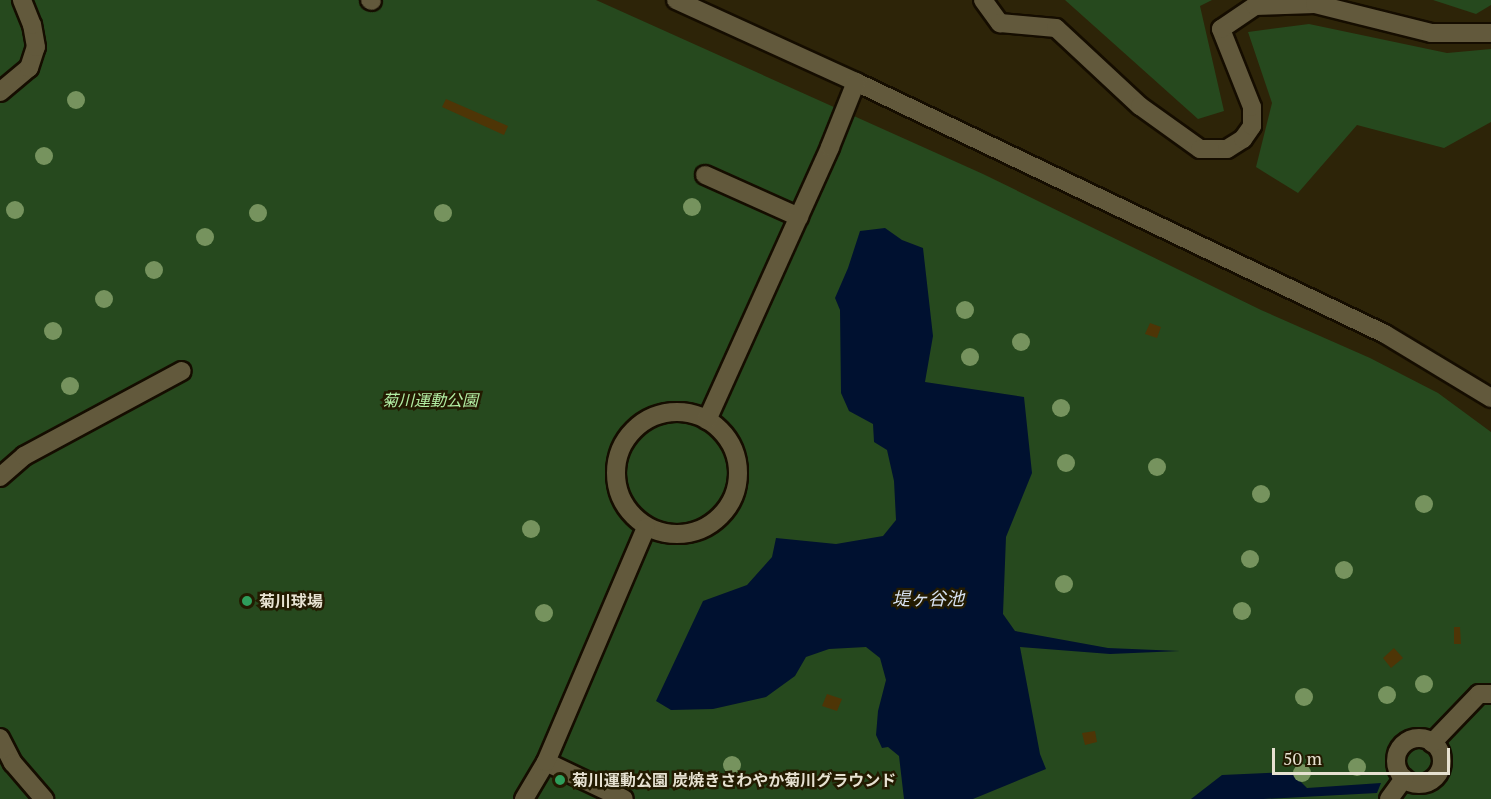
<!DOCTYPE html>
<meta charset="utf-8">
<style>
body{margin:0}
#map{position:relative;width:1491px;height:799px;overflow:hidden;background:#2d2408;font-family:"PT Serif","Noto Sans JP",serif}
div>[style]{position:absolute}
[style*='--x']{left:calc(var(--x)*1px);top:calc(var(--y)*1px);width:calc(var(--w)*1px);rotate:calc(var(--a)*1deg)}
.green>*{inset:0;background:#26491e}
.water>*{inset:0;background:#001130}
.building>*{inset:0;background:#4e3506}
.roads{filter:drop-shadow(2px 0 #150d00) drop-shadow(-2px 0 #150d00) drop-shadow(0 2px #150d00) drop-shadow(0 -2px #150d00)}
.minor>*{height:18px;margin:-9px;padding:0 9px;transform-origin:9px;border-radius:9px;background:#62593c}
.minor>.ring{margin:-9px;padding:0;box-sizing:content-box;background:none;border:18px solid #62593c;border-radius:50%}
.trees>*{width:18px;height:18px;margin:-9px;border-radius:50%;background:#76935e}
.dots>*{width:16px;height:16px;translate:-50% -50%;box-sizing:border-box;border:3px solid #231b01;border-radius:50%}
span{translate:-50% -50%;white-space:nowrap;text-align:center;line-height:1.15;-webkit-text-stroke:5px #231b01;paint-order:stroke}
.park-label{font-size:16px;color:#b2eea4;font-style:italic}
.poi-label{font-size:16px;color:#e6e1d1;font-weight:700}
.left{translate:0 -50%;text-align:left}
.water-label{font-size:18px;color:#d6e1f0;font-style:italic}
.scale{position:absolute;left:1272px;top:748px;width:178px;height:27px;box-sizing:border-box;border:3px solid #e6e1d1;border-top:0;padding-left:8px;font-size:18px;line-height:21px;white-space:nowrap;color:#e6e1d1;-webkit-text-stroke:4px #231b01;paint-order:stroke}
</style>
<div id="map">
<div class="green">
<i style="clip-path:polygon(0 0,596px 0,983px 174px,1261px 310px,1370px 358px,1438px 393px,1491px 432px,1491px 799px,0 799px)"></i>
<i style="clip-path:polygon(1065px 0,1212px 0,1200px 6px,1224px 111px,1198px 119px)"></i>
<i style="clip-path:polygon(1433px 0,1491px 0,1491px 5px,1476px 14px)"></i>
<i style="clip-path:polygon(1309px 24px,1447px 53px,1491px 49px,1491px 122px,1444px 148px,1357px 125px,1298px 193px,1256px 167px,1272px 103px,1248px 32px)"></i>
</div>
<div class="water">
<i style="clip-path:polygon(885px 228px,902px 240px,923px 248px,933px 336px,925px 382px,1024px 397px,1032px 473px,1006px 537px,1003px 614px,1015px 631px,1108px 648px,1180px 651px,1110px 654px,1020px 647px,1040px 754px,1046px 769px,973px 799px,904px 799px,899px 756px,888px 747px,882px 748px,876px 735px,878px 711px,886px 680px,880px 658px,866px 647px,829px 649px,806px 657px,795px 676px,766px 697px,713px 709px,671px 710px,656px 701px,703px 601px,747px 585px,772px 557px,776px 538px,836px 544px,883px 536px,896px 520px,894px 481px,887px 450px,874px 442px,873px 424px,849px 411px,841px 393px,840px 310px,835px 298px,848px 268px,860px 231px)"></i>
<i style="clip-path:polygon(1291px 772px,1307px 788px,1381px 783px,1377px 793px,1263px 799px,1191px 799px,1222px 775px)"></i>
</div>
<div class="building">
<i style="clip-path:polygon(446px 99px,508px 126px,504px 135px,442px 107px)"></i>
<i style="clip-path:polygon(1150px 323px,1161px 327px,1157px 338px,1145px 334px)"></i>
<i style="clip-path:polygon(1454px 627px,1460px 627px,1461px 644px,1454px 644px)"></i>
<i style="clip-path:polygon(1394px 648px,1403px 658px,1391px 668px,1383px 658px)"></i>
<i style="clip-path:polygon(827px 694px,842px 699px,837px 711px,822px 706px)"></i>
<i style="clip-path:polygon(1095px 731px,1097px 742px,1085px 745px,1082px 733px)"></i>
</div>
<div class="roads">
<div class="minor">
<i style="--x:370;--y:0;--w:2;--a:27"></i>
<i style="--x:676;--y:0;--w:198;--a:24.5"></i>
<i style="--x:856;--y:82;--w:586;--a:25.47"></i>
<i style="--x:1385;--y:334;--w:124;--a:31.1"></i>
<i style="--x:983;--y:0;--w:29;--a:54"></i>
<i style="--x:1000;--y:23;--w:56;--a:5.1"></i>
<i style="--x:1056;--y:28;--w:115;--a:42.9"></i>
<i style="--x:1140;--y:106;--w:74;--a:35.6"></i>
<i style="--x:1200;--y:149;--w:27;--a:0"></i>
<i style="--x:1227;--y:149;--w:19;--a:-32"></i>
<i style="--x:1243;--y:139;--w:16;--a:-55"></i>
<i style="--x:1252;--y:126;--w:19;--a:-90"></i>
<i style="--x:1252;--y:107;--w:84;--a:-111.7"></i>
<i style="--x:1221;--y:29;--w:41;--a:-34.1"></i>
<i style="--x:1255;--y:6;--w:60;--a:-1.9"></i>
<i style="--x:1315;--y:4;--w:120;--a:14"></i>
<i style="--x:1431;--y:33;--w:60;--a:0"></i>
<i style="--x:0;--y:92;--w:38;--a:-40"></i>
<i style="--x:29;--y:68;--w:22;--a:-72"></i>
<i style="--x:36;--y:47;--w:22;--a:-100"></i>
<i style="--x:32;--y:25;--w:27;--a:-112"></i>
<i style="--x:705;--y:175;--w:103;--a:24.1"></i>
<i class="ring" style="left:616px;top:412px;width:104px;height:104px"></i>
<i style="--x:707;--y:420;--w:299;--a:-65.7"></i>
<i style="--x:830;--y:147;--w:70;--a:-68.2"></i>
<i style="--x:0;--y:477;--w:32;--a:-41"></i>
<i style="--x:24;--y:456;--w:179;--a:-28.3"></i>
<i style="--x:0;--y:738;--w:28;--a:63"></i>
<i style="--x:13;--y:763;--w:48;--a:49.3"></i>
<i class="ring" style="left:1396px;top:738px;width:28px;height:28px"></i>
<i style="--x:1432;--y:743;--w:68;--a:-46.2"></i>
<i style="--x:1479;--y:694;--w:12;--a:0"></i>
<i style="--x:546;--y:762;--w:86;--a:25.4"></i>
<i style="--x:524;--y:799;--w:43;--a:-59.3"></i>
<i style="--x:546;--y:762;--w:255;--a:-66.9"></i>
<i style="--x:1389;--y:799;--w:26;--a:-54"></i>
</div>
</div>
<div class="trees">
<i style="left:76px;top:100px"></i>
<i style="left:44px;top:156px"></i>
<i style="left:692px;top:207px"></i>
<i style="left:15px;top:210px"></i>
<i style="left:258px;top:213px"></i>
<i style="left:443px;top:213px"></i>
<i style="left:205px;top:237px"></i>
<i style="left:154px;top:270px"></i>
<i style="left:104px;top:299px"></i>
<i style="left:965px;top:310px"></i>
<i style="left:53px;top:331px"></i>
<i style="left:1021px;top:342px"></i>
<i style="left:970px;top:357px"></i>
<i style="left:70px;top:386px"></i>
<i style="left:1061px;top:408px"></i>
<i style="left:1066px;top:463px"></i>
<i style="left:1157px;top:467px"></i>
<i style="left:1261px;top:494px"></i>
<i style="left:1424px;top:504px"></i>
<i style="left:531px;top:529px"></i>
<i style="left:1250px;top:559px"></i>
<i style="left:1344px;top:570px"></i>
<i style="left:1064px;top:584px"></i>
<i style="left:1242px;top:611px"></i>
<i style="left:544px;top:613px"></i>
<i style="left:1424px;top:684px"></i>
<i style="left:1387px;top:695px"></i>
<i style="left:1304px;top:697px"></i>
<i style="left:732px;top:765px"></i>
<i style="left:1357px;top:767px"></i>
<i style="left:1302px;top:773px"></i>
</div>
<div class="dots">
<i style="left:247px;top:601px;background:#2e9e5b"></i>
<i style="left:560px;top:780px;background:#2e9e5b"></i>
</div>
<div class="park-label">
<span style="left:430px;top:400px">菊川運動公園</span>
</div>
<div class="poi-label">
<span class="left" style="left:259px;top:601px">菊川球場</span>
<span class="left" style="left:572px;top:780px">菊川運動公園 炭焼きさわやか菊川グラウンド</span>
</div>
<div class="water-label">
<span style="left:928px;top:598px">堤ヶ谷池</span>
</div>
<div class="scale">50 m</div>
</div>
